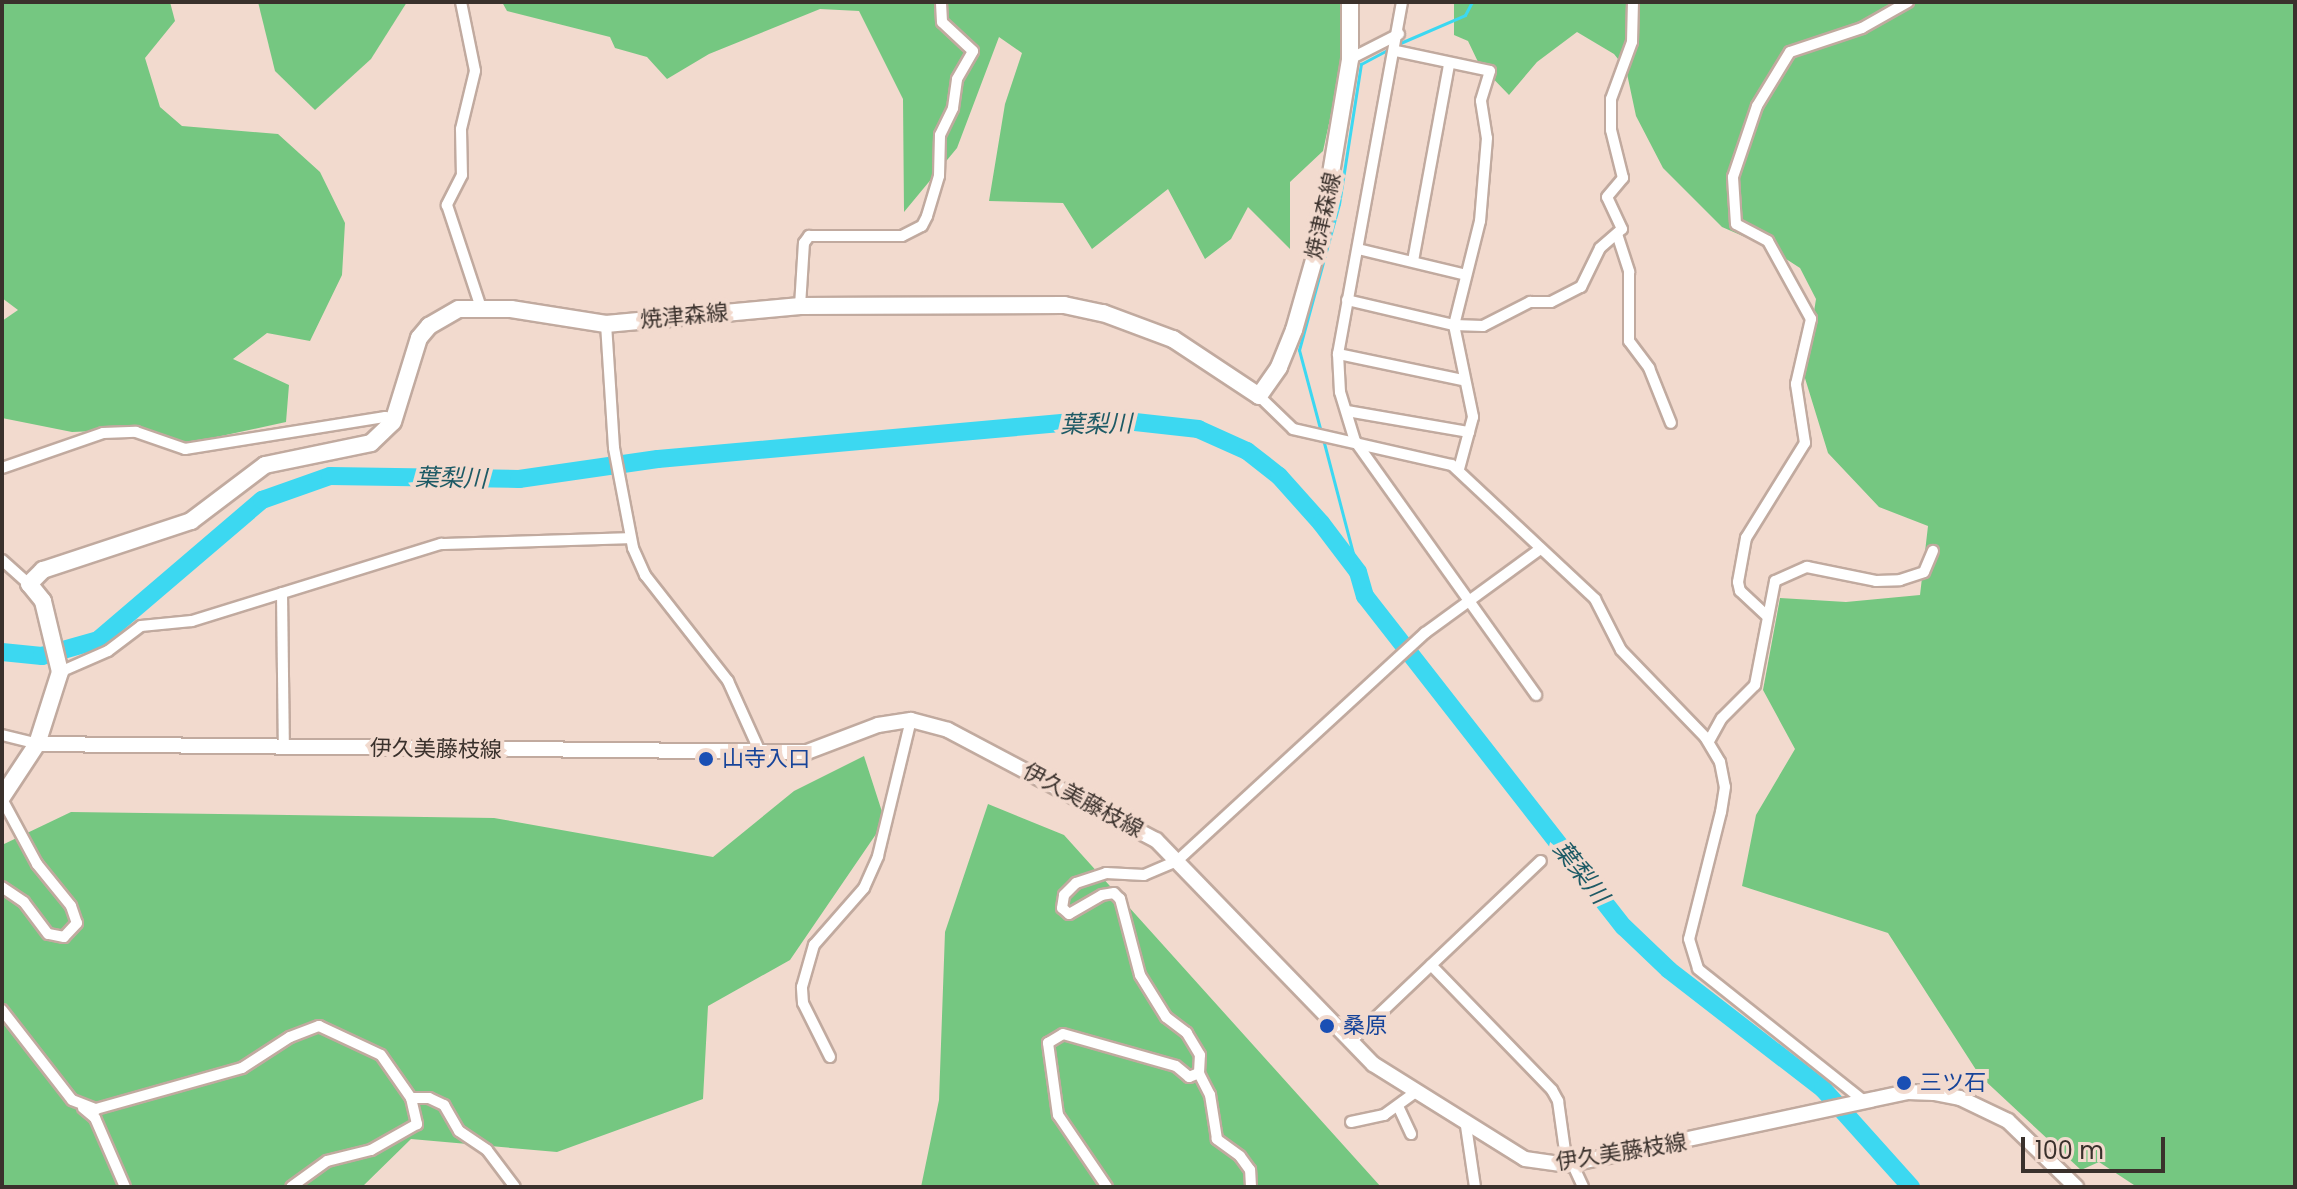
<!DOCTYPE html>
<meta charset="utf-8">
<style>
body{margin:0}
#map{position:relative;width:2297px;height:1189px;overflow:hidden;background:#f2dace;font-family:Poppins,"Noto Sans JP",sans-serif}
div>[style]{position:absolute}
[style*='--x']{left:calc(var(--x)*1px);top:calc(var(--y)*1px);width:calc(var(--w)*1px);rotate:calc(var(--a)*1deg)}
.forest>*{inset:0;background:#75c781}
.stream>*{height:3px;margin:-1.5px;padding:0 1.5px;transform-origin:1.5px;border-radius:1.5px;background:#3cd8f1}
.river>*{height:18px;margin:-9px;padding:0 9px;transform-origin:9px;border-radius:9px;background:#3cd8f1}
.roads{filter:drop-shadow(2px 0 #c1aa9f) drop-shadow(-2px 0 #c1aa9f) drop-shadow(0 2px #c1aa9f) drop-shadow(0 -2px #c1aa9f)}
.street>*{height:10px;margin:-5px;padding:0 5px;transform-origin:5px;border-radius:5px;background:#fff}
.secondary>*{height:14px;margin:-7px;padding:0 7px;transform-origin:7px;border-radius:7px;background:#fff}
.primary>*{height:16px;margin:-8px;padding:0 8px;transform-origin:8px;border-radius:8px;background:#fff}
.dots>*{width:22px;height:22px;translate:-50% -50%;box-sizing:border-box;border:4px solid #f2dace;border-radius:50%}
span{translate:-50% -50%;white-space:nowrap;text-align:center;line-height:1.15;-webkit-text-stroke:8px #f2dace;paint-order:stroke}
.street-label{font-size:22px;color:#3a312c}
.transit-label{font-size:22px;color:#164399}
.left{translate:0 -50%;text-align:left}
.water-label{font-size:24px;color:#1d5a65;font-style:italic}
.frame{position:absolute;inset:0;border:4px solid #3a312c;pointer-events:none}
.scale{position:absolute;left:2021px;top:1137px;width:144px;height:36px;box-sizing:border-box;border:4px solid #3a312c;border-top:0;padding-left:10px;font-size:24px;line-height:28px;white-space:nowrap;color:#3a312c;-webkit-text-stroke:6px #f2dace;paint-order:stroke}
</style>
<div id="map">
<div class="forest">
<i style="clip-path:polygon(2px 2px,170px 2px,175px 21px,145px 58px,160px 107px,182px 126px,278px 134px,320px 172px,345px 223px,342px 275px,310px 341px,267px 333px,233px 359px,289px 385px,286px 422px,184px 444px,148px 429px,72px 432px,2px 418px,2px 321px,18px 310px,2px 298px)"></i>
<i style="clip-path:polygon(258px 2px,407px 2px,371px 59px,315px 110px,275px 71px)"></i>
<i style="clip-path:polygon(502px 2px,1340px 2px,1345px 50px,1323px 151px,1290px 182px,1290px 249px,1248px 207px,1231px 239px,1205px 259px,1168px 189px,1092px 249px,1063px 203px,989px 201px,1005px 104px,1022px 53px,999px 37px,957px 148px,904px 212px,903px 99px,859px 11px,820px 9px,709px 54px,667px 79px,647px 57px,615px 48px,610px 37px,507px 11px)"></i>
<i style="clip-path:polygon(1454px 2px,2295px 2px,2295px 1187px,2137px 1187px,2099px 1162px,2081px 1170px,1980px 1076px,1888px 933px,1742px 886px,1756px 815px,1795px 749px,1763px 690px,1780px 598px,1846px 602px,1920px 595px,1928px 526px,1879px 507px,1828px 453px,1804px 375px,1816px 299px,1800px 268px,1766px 246px,1722px 227px,1663px 168px,1636px 116px,1626px 69px,1614px 54px,1577px 32px,1537px 62px,1509px 95px,1479px 64px,1468px 41px,1454px 35px)"></i>
<i style="clip-path:polygon(864px 756px,885px 821px,790px 960px,708px 1006px,703px 1099px,557px 1152px,411px 1139px,362px 1187px,2px 1187px,2px 845px,71px 812px,494px 818px,713px 857px,794px 791px)"></i>
<i style="clip-path:polygon(988px 804px,1064px 835px,1381px 1187px,921px 1187px,939px 1100px,945px 932px)"></i>
</div>
<div class="stream">
<i style="--x:1398;--y:44;--w:73;--a:-23.4"></i>
<i style="--x:1465;--y:15;--w:15;--a:-62"></i>
<i style="--x:1321;--y:432;--w:85;--a:-105"></i>
<i style="--x:1299;--y:350;--w:151;--a:-74.7"></i>
<i style="--x:1339;--y:204;--w:142;--a:-81.1"></i>
<i style="--x:1361;--y:64;--w:34;--a:-28"></i>
<i style="--x:1323;--y:439;--w:138;--a:75.3"></i>
</div>
<div class="river">
<i style="--x:2;--y:652;--w:40;--a:5.7"></i>
<i style="--x:42;--y:656;--w:58;--a:-15.9"></i>
<i style="--x:98;--y:640;--w:216;--a:-40.5"></i>
<i style="--x:262;--y:500;--w:72;--a:-19.4"></i>
<i style="--x:330;--y:476;--w:189;--a:0.9"></i>
<i style="--x:519;--y:479;--w:140;--a:-8.2"></i>
<i style="--x:658;--y:459;--w:452;--a:-5.1"></i>
<i style="--x:1108;--y:419;--w:91;--a:6.3"></i>
<i style="--x:1198;--y:429;--w:54;--a:24.2"></i>
<i style="--x:1247;--y:451;--w:41;--a:38"></i>
<i style="--x:1279;--y:476;--w:63;--a:48.2"></i>
<i style="--x:1321;--y:523;--w:61;--a:52.9"></i>
<i style="--x:1358;--y:572;--w:25;--a:74"></i>
<i style="--x:1365;--y:596;--w:420;--a:52"></i>
<i style="--x:1624;--y:927;--w:62;--a:43.7"></i>
<i style="--x:1669;--y:970;--w:195;--a:37.7"></i>
<i style="--x:1823;--y:1089;--w:132;--a:48.1"></i>
</div>
<div class="roads">
<div class="street">
<i style="--x:461;--y:2;--w:70;--a:78.5"></i>
<i style="--x:475;--y:71;--w:60;--a:103.6"></i>
<i style="--x:461;--y:129;--w:46;--a:88.8"></i>
<i style="--x:462;--y:175;--w:34;--a:117"></i>
<i style="--x:447;--y:205;--w:108;--a:71.7"></i>
<i style="--x:1402;--y:2;--w:358;--a:100.3"></i>
<i style="--x:1338;--y:354;--w:38;--a:87"></i>
<i style="--x:1340;--y:392;--w:51;--a:73"></i>
<i style="--x:1355;--y:441;--w:312;--a:54.5"></i>
<i style="--x:1396;--y:51;--w:96;--a:12"></i>
<i style="--x:1490;--y:71;--w:31;--a:107"></i>
<i style="--x:1481;--y:101;--w:37;--a:81"></i>
<i style="--x:1487;--y:138;--w:83;--a:94.8"></i>
<i style="--x:1480;--y:221;--w:107;--a:104"></i>
<i style="--x:1454;--y:325;--w:94;--a:78.3"></i>
<i style="--x:1473;--y:417;--w:54;--a:105.1"></i>
<i style="--x:1350;--y:59;--w:55;--a:-27"></i>
<i style="--x:1617;--y:234;--w:40;--a:72"></i>
<i style="--x:1629;--y:272;--w:69;--a:90"></i>
<i style="--x:1629;--y:341;--w:34;--a:53"></i>
<i style="--x:1649;--y:368;--w:59;--a:68.2"></i>
<i style="--x:1358;--y:249;--w:111;--a:13.5"></i>
<i style="--x:1413;--y:261;--w:200;--a:-79.6"></i>
<i style="--x:1347;--y:300;--w:110;--a:13.2"></i>
<i style="--x:1454;--y:325;--w:29;--a:2"></i>
<i style="--x:1483;--y:326;--w:53;--a:-27.1"></i>
<i style="--x:1530;--y:302;--w:21;--a:0"></i>
<i style="--x:1551;--y:302;--w:34;--a:-27"></i>
<i style="--x:1581;--y:287;--w:43;--a:-64"></i>
<i style="--x:1600;--y:248;--w:29;--a:-41"></i>
<i style="--x:1622;--y:229;--w:35;--a:-115"></i>
<i style="--x:1607;--y:197;--w:25;--a:-50"></i>
<i style="--x:1623;--y:178;--w:49;--a:-104"></i>
<i style="--x:1611;--y:130;--w:31;--a:-90"></i>
<i style="--x:1611;--y:99;--w:61;--a:-69.8"></i>
<i style="--x:1632;--y:42;--w:40;--a:-88.6"></i>
<i style="--x:800;--y:306;--w:63;--a:-86.4"></i>
<i style="--x:804;--y:243;--w:9;--a:-54"></i>
<i style="--x:809;--y:236;--w:93;--a:0"></i>
<i style="--x:902;--y:236;--w:22;--a:-27"></i>
<i style="--x:922;--y:226;--w:11;--a:-63"></i>
<i style="--x:927;--y:216;--w:42;--a:-73.3"></i>
<i style="--x:939;--y:176;--w:41;--a:-88.6"></i>
<i style="--x:940;--y:135;--w:30;--a:-64"></i>
<i style="--x:953;--y:108;--w:29;--a:-82"></i>
<i style="--x:957;--y:79;--w:32;--a:-60"></i>
<i style="--x:973;--y:51;--w:42;--a:-136.9"></i>
<i style="--x:942;--y:22;--w:20;--a:-93"></i>
<i style="--x:606;--y:324;--w:124;--a:86.3"></i>
<i style="--x:614;--y:448;--w:102;--a:79.2"></i>
<i style="--x:633;--y:548;--w:30;--a:66"></i>
<i style="--x:645;--y:575;--w:135;--a:51.9"></i>
<i style="--x:728;--y:681;--w:78;--a:65.7"></i>
<i style="--x:1338;--y:354;--w:127;--a:11.8"></i>
<i style="--x:1259;--y:396;--w:47;--a:44.1"></i>
<i style="--x:1293;--y:429;--w:163;--a:12.8"></i>
<i style="--x:1452;--y:465;--w:196;--a:43.1"></i>
<i style="--x:1595;--y:599;--w:57;--a:63"></i>
<i style="--x:1621;--y:650;--w:121;--a:46"></i>
<i style="--x:1705;--y:737;--w:29;--a:59"></i>
<i style="--x:1720;--y:762;--w:25;--a:79"></i>
<i style="--x:1725;--y:787;--w:25;--a:99"></i>
<i style="--x:1721;--y:812;--w:131;--a:104.1"></i>
<i style="--x:1689;--y:939;--w:31;--a:73"></i>
<i style="--x:1698;--y:969;--w:213;--a:38.5"></i>
<i style="--x:1347;--y:411;--w:124;--a:9.8"></i>
<i style="--x:2;--y:468;--w:107;--a:-19.1"></i>
<i style="--x:103;--y:433;--w:33;--a:-2"></i>
<i style="--x:136;--y:432;--w:52;--a:19.1"></i>
<i style="--x:185;--y:449;--w:203;--a:-9.1"></i>
<i style="--x:385;--y:417;--w:9;--a:32"></i>
<i style="--x:2;--y:560;--w:36;--a:42"></i>
<i style="--x:282;--y:593;--w:154;--a:89.3"></i>
<i style="--x:1767;--y:616;--w:37;--a:-137"></i>
<i style="--x:1740;--y:591;--w:9;--a:-103"></i>
<i style="--x:1738;--y:582;--w:45;--a:-79.7"></i>
<i style="--x:1746;--y:538;--w:112;--a:-58.2"></i>
<i style="--x:1805;--y:443;--w:60;--a:-98.7"></i>
<i style="--x:1796;--y:384;--w:67;--a:-77"></i>
<i style="--x:1811;--y:319;--w:89;--a:-118.9"></i>
<i style="--x:1768;--y:241;--w:36;--a:-152"></i>
<i style="--x:1736;--y:224;--w:47;--a:-93.7"></i>
<i style="--x:1733;--y:177;--w:75;--a:-71.3"></i>
<i style="--x:1757;--y:106;--w:63;--a:-58.6"></i>
<i style="--x:1790;--y:52;--w:76;--a:-18.4"></i>
<i style="--x:1862;--y:28;--w:53;--a:-29.5"></i>
<i style="--x:60;--y:672;--w:52;--a:-23.6"></i>
<i style="--x:108;--y:651;--w:41;--a:-37.1"></i>
<i style="--x:141;--y:626;--w:51;--a:-5.6"></i>
<i style="--x:192;--y:621;--w:261;--a:-17.2"></i>
<i style="--x:441;--y:544;--w:188;--a:-1.8"></i>
<i style="--x:2;--y:735;--w:36;--a:14"></i>
<i style="--x:1709;--y:741;--w:26;--a:-61"></i>
<i style="--x:1722;--y:718;--w:47;--a:-45"></i>
<i style="--x:1755;--y:685;--w:106;--a:-79.1"></i>
<i style="--x:1775;--y:581;--w:35;--a:-24"></i>
<i style="--x:1807;--y:567;--w:70;--a:11.5"></i>
<i style="--x:1876;--y:581;--w:24;--a:-2"></i>
<i style="--x:1900;--y:580;--w:25;--a:-18"></i>
<i style="--x:1924;--y:572;--w:23;--a:-67"></i>
<i style="--x:2;--y:799;--w:74;--a:61.7"></i>
<i style="--x:37;--y:864;--w:54;--a:51"></i>
<i style="--x:71;--y:906;--w:18;--a:71"></i>
<i style="--x:77;--y:923;--w:19;--a:133"></i>
<i style="--x:64;--y:937;--w:16;--a:-169"></i>
<i style="--x:48;--y:934;--w:40;--a:-127"></i>
<i style="--x:24;--y:902;--w:27;--a:-146"></i>
<i style="--x:1431;--y:965;--w:174;--a:45.9"></i>
<i style="--x:1552;--y:1090;--w:13;--a:61"></i>
<i style="--x:1558;--y:1101;--w:65;--a:82"></i>
<i style="--x:2;--y:1010;--w:114;--a:52.1"></i>
<i style="--x:72;--y:1100;--w:26;--a:21"></i>
<i style="--x:96;--y:1109;--w:152;--a:-15.7"></i>
<i style="--x:242;--y:1068;--w:57;--a:-32.9"></i>
<i style="--x:290;--y:1037;--w:31;--a:-21"></i>
<i style="--x:319;--y:1026;--w:68;--a:25.1"></i>
<i style="--x:381;--y:1055;--w:52;--a:55.1"></i>
<i style="--x:411;--y:1098;--w:27;--a:77"></i>
<i style="--x:417;--y:1124;--w:53;--a:150.5"></i>
<i style="--x:371;--y:1150;--w:45;--a:166"></i>
<i style="--x:327;--y:1161;--w:44;--a:144.2"></i>
<i style="--x:1350;--y:1042;--w:263;--a:-43.5"></i>
<i style="--x:830;--y:1057;--w:60;--a:-116.6"></i>
<i style="--x:803;--y:1003;--w:16;--a:-94"></i>
<i style="--x:802;--y:987;--w:44;--a:-74.1"></i>
<i style="--x:814;--y:945;--w:76;--a:-48.7"></i>
<i style="--x:864;--y:888;--w:35;--a:-66"></i>
<i style="--x:878;--y:856;--w:140;--a:-76.4"></i>
<i style="--x:411;--y:1098;--w:18;--a:0"></i>
<i style="--x:429;--y:1098;--w:17;--a:25"></i>
<i style="--x:444;--y:1105;--w:30;--a:60"></i>
<i style="--x:459;--y:1131;--w:34;--a:34"></i>
<i style="--x:487;--y:1150;--w:46;--a:52.9"></i>
<i style="--x:1398;--y:1106;--w:31;--a:65"></i>
<i style="--x:83;--y:1108;--w:16;--a:40"></i>
<i style="--x:95;--y:1118;--w:75;--a:66.5"></i>
<i style="--x:1351;--y:1122;--w:34;--a:-12"></i>
<i style="--x:1384;--y:1115;--w:37;--a:-36"></i>
<i style="--x:1466;--y:1126;--w:62;--a:81.6"></i>
<i style="--x:1572;--y:1163;--w:26;--a:65"></i>
<i style="--x:1107;--y:1187;--w:87;--a:-124.2"></i>
<i style="--x:1058;--y:1115;--w:73;--a:-97.9"></i>
<i style="--x:1048;--y:1043;--w:17;--a:-31"></i>
<i style="--x:1063;--y:1034;--w:117;--a:15.8"></i>
<i style="--x:1176;--y:1066;--w:17;--a:40"></i>
<i style="--x:1189;--y:1077;--w:11;--a:-22"></i>
<i style="--x:1251;--y:1187;--w:17;--a:-93"></i>
<i style="--x:1250;--y:1170;--w:17;--a:-126"></i>
<i style="--x:1240;--y:1156;--w:29;--a:-144"></i>
<i style="--x:1217;--y:1139;--w:45;--a:-99"></i>
<i style="--x:1210;--y:1095;--w:25;--a:-117"></i>
<i style="--x:1199;--y:1073;--w:18;--a:-87"></i>
<i style="--x:1200;--y:1055;--w:26;--a:-121"></i>
<i style="--x:1187;--y:1033;--w:26;--a:-143"></i>
<i style="--x:1166;--y:1017;--w:49;--a:-121.8"></i>
<i style="--x:1140;--y:975;--w:79;--a:-104.7"></i>
<i style="--x:1120;--y:899;--w:8;--a:-135"></i>
<i style="--x:1114;--y:893;--w:12;--a:171"></i>
<i style="--x:1102;--y:895;--w:38;--a:150"></i>
<i style="--x:1069;--y:914;--w:9;--a:-139"></i>
<i style="--x:1062;--y:908;--w:13;--a:-81"></i>
<i style="--x:1064;--y:895;--w:17;--a:-45"></i>
<i style="--x:1076;--y:883;--w:32;--a:-18"></i>
<i style="--x:1106;--y:873;--w:38;--a:3"></i>
<i style="--x:1144;--y:875;--w:36;--a:-23"></i>
<i style="--x:1177;--y:861;--w:337;--a:-42.6"></i>
<i style="--x:1425;--y:633;--w:142;--a:-36.1"></i>
</div>
<div class="secondary">
<i style="--x:37;--y:744;--w:770;--a:0.6"></i>
<i style="--x:807;--y:752;--w:76;--a:-20.8"></i>
<i style="--x:878;--y:725;--w:33;--a:-9"></i>
<i style="--x:911;--y:720;--w:38;--a:15"></i>
<i style="--x:948;--y:730;--w:235;--a:27.9"></i>
<i style="--x:1156;--y:840;--w:312;--a:45.9"></i>
<i style="--x:1373;--y:1064;--w:179;--a:32"></i>
<i style="--x:1525;--y:1159;--w:42;--a:8.1"></i>
<i style="--x:1567;--y:1165;--w:349;--a:-12.1"></i>
<i style="--x:1908;--y:1092;--w:26;--a:2"></i>
<i style="--x:1934;--y:1093;--w:26;--a:11"></i>
<i style="--x:1960;--y:1098;--w:53;--a:25.6"></i>
<i style="--x:2008;--y:1121;--w:95;--a:44.1"></i>
</div>
<div class="primary">
<i style="--x:2;--y:797;--w:64;--a:-56.6"></i>
<i style="--x:37;--y:744;--w:76;--a:-72.3"></i>
<i style="--x:60;--y:672;--w:73;--a:-103.5"></i>
<i style="--x:43;--y:601;--w:22;--a:-129"></i>
<i style="--x:29;--y:584;--w:20;--a:-45"></i>
<i style="--x:43;--y:570;--w:156;--a:-18.3"></i>
<i style="--x:191;--y:521;--w:93;--a:-37.1"></i>
<i style="--x:265;--y:465;--w:108;--a:-11.7"></i>
<i style="--x:371;--y:443;--w:30;--a:-44"></i>
<i style="--x:393;--y:422;--w:88;--a:-72.8"></i>
<i style="--x:419;--y:338;--w:16;--a:-50"></i>
<i style="--x:429;--y:326;--w:34;--a:-30"></i>
<i style="--x:459;--y:309;--w:52;--a:0"></i>
<i style="--x:511;--y:309;--w:96;--a:9"></i>
<i style="--x:606;--y:324;--w:195;--a:-5.3"></i>
<i style="--x:800;--y:306;--w:264;--a:-0.2"></i>
<i style="--x:1064;--y:305;--w:40;--a:12"></i>
<i style="--x:1103;--y:313;--w:75;--a:20.4"></i>
<i style="--x:1173;--y:339;--w:103;--a:33.5"></i>
<i style="--x:1259;--y:396;--w:35;--a:-55"></i>
<i style="--x:1279;--y:367;--w:40;--a:-68"></i>
<i style="--x:1294;--y:330;--w:95;--a:-74.1"></i>
<i style="--x:1320;--y:239;--w:182;--a:-80.5"></i>
<i style="--x:1350;--y:59;--w:57;--a:-90"></i>
</div>
</div>
<div class="dots">
<i style="left:706px;top:759px;background:#1a4fb4"></i>
<i style="left:1327px;top:1026px;background:#1a4fb4"></i>
<i style="left:1904px;top:1083px;background:#1a4fb4"></i>
</div>
<div class="street-label">
<span style="left:1323px;top:216px;rotate:-77deg">焼津森線</span>
<span style="left:684px;top:316px;rotate:-5deg">焼津森線</span>
<span style="left:436px;top:749px;rotate:1deg">伊久美藤枝線</span>
<span style="left:1083px;top:800px;rotate:28deg">伊久美藤枝線</span>
<span style="left:1621px;top:1152px;rotate:-9deg">伊久美藤枝線</span>
</div>
<div class="transit-label">
<span class="left" style="left:722px;top:759px">山寺入口</span>
<span class="left" style="left:1343px;top:1026px">桑原</span>
<span class="left" style="left:1920px;top:1083px">三ツ石</span>
</div>
<div class="water-label">
<span style="left:1096px;top:424px;rotate:-1deg">葉梨川</span>
<span style="left:451px;top:478px;rotate:1deg">葉梨川</span>
<span style="left:1581px;top:872px;rotate:52deg">葉梨川</span>
</div>
<div class="frame"></div>
<div class="scale">100 m</div>
</div>
